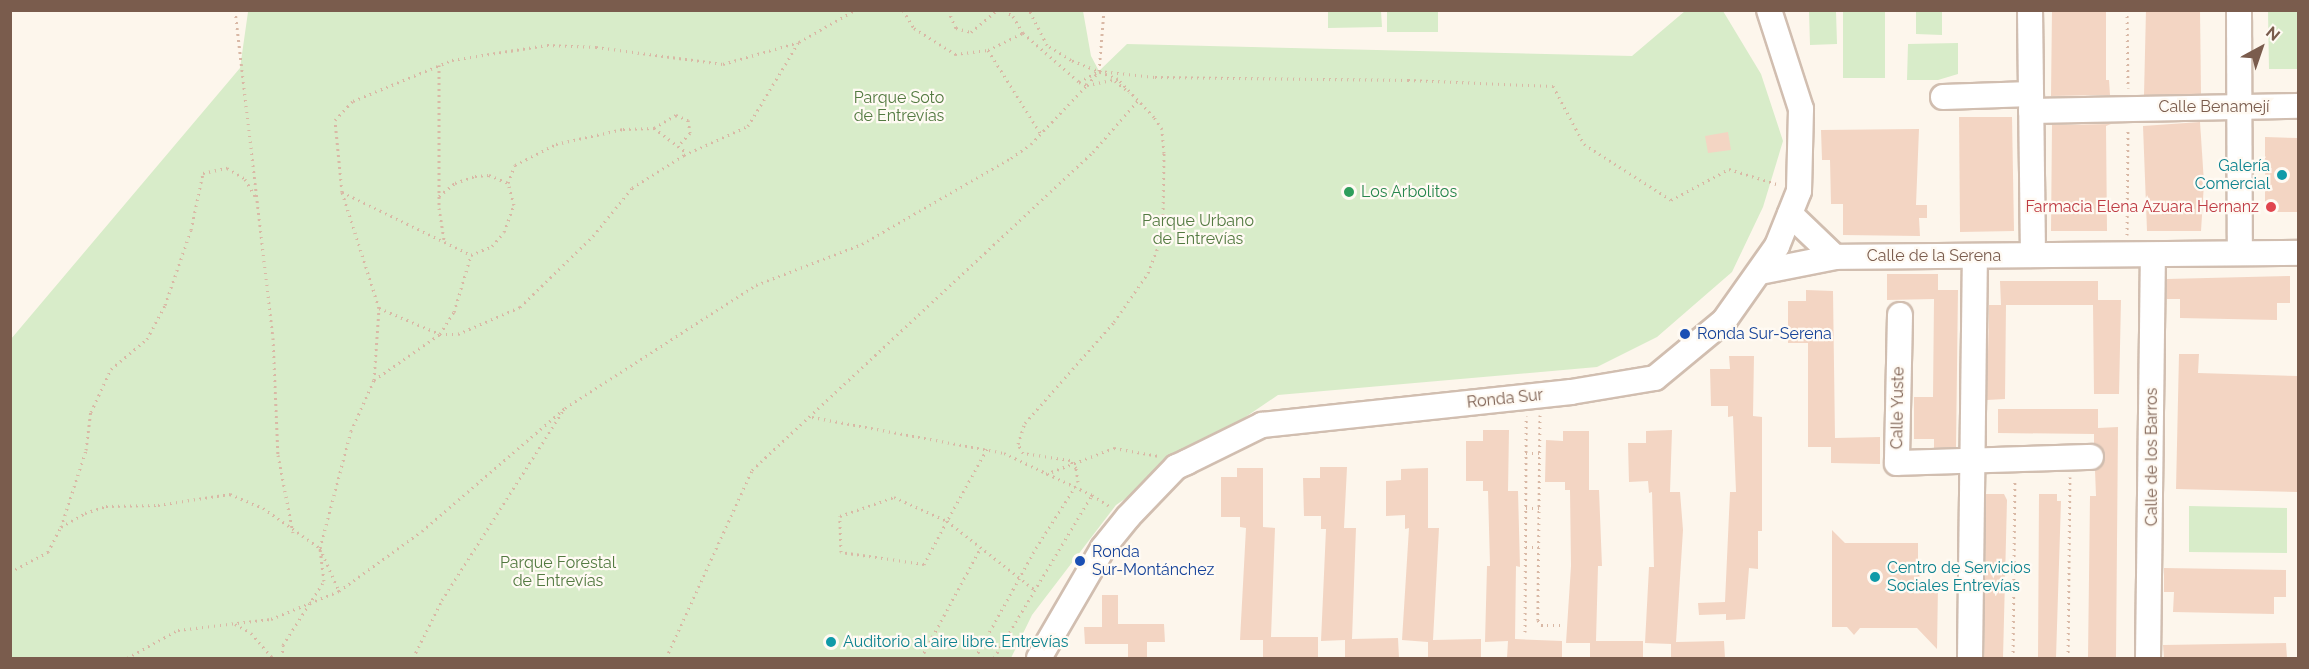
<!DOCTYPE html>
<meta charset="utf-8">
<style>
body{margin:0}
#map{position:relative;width:2309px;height:669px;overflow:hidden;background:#fdf6ec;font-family:Raleway,sans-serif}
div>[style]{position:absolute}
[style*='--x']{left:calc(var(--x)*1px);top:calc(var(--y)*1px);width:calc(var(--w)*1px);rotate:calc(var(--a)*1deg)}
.green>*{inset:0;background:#d8ecc9}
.building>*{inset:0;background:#f3d5c3}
.path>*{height:3px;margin-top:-1.5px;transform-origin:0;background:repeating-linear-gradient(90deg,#d9b8a5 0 1.5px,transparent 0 6px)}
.roads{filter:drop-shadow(2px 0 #d1beb0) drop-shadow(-2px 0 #d1beb0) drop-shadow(0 2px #d1beb0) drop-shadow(0 -2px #d1beb0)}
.minor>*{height:24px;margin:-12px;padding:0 12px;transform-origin:12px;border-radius:12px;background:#fff}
.dots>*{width:16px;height:16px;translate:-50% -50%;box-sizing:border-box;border:3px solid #fffaf3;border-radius:50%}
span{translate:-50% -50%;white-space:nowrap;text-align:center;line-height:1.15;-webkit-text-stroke:4.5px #fffaf3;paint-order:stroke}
.park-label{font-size:16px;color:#537a41}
.street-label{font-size:16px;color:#7a5c4d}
.culture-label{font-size:16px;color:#0d838f}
.right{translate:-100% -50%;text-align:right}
.left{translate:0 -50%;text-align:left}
.leisure-label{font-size:16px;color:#27864d}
.health-label{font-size:16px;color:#be3a42}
.transit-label{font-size:16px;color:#164399}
.frame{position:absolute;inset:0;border:12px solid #7a5c4d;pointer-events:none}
.north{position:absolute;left:2231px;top:18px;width:60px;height:60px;-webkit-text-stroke:4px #fffaf3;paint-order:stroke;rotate:40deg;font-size:16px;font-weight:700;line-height:24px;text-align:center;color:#7a5c4d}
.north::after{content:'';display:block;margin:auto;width:21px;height:27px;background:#7a5c4d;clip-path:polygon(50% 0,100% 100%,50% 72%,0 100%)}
</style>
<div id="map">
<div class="green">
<i style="clip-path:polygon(1083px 11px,1091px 56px,1099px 71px,1127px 44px,1632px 56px,1685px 11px,1723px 11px,1761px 74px,1783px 141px,1763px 207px,1732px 272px,1657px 337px,1597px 367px,1278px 395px,1116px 505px,1032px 615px,1011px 658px,11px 658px,11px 339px,240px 68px,248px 12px)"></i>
<i style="clip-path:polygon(1328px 11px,1381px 11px,1382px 27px,1328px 28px)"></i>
<i style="clip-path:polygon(1387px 11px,1438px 11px,1438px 32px,1387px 32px)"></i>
<i style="clip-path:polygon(1809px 11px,1836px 11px,1837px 44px,1810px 45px)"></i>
<i style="clip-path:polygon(1843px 11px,1885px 11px,1885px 78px,1843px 78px)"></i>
<i style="clip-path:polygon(1916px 11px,1942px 11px,1942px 35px,1916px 34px)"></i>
<i style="clip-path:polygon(2268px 11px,2298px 11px,2298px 69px,2269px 69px)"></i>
<i style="clip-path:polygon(1958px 43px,1958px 74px,1938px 80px,1907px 80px,1908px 44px)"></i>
<i style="clip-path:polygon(2189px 506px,2287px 508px,2287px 553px,2189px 552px)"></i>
</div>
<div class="building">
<i style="clip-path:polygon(2052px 10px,2106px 10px,2106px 80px,2109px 80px,2110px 95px,2051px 96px)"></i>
<i style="clip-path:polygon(2146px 10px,2200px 10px,2201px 94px,2144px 95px)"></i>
<i style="clip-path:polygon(1959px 117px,2012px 117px,2014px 231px,1960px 232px)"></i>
<i style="clip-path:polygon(2200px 122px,2204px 183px,2201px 231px,2147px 231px,2143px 126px)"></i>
<i style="clip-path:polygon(2111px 124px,2106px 126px,2107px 231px,2051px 231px,2052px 125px)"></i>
<i style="clip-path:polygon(1919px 129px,1916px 205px,1927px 205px,1927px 218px,1919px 218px,1920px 236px,1843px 235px,1843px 204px,1831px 204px,1830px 160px,1822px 160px,1821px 130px)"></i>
<i style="clip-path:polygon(1728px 132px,1731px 150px,1708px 153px,1705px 136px)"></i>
<i style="clip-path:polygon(2265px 137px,2298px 138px,2298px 212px,2265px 212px)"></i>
<i style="clip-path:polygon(1887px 274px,1938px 274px,1938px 290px,1958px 290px,1956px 447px,1934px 448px,1934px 439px,1914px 439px,1914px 397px,1933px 397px,1934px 299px,1887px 300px)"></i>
<i style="clip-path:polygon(2290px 276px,2290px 303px,2277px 303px,2277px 320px,2180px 318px,2180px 299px,2167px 299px,2167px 279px)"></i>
<i style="clip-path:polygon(2000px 281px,2098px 281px,2098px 300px,2121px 300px,2119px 394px,2094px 394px,2093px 305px,2006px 305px,2005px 399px,1987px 400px,1989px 305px,2001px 305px)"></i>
<i style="clip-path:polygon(1806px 290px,1833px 291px,1835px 438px,1880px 437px,1880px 464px,1831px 463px,1831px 447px,1808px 447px,1808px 343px,1788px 343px,1788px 301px,1806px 301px)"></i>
<i style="clip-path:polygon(2179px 354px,2199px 354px,2198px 373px,2298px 376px,2298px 492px,2176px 489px)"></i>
<i style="clip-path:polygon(1729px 356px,1754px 356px,1753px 416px,1762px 417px,1762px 531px,1758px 531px,1758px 569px,1749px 568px,1745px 619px,1726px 620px,1726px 614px,1699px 615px,1698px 603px,1725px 602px,1730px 492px,1736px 492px,1733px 416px,1728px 417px,1728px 406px,1711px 406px,1710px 369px,1730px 369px)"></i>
<i style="clip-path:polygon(1998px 409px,2098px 409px,2098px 428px,2118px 427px,2116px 658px,2088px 658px,2090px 496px,2096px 496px,2095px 470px,2104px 463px,2103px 450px,2094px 444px,2094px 434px,1998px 433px)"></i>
<i style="clip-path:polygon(1483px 430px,1509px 430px,1508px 491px,1518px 491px,1520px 567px,1516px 566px,1515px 639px,1562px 641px,1562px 658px,1507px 658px,1508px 641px,1485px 642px,1487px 566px,1490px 566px,1488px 491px,1483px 491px,1483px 481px,1466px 481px,1466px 441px,1483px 441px)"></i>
<i style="clip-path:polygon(1672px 430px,1670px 492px,1680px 492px,1683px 530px,1676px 642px,1724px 641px,1725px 658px,1671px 658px,1671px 644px,1645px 643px,1649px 567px,1654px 567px,1652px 492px,1649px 493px,1648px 481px,1629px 482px,1628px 443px,1646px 443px,1646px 431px)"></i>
<i style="clip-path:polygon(1563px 431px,1589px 431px,1589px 490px,1599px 490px,1602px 566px,1598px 566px,1596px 641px,1643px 641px,1643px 658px,1590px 658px,1590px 643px,1566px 643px,1571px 566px,1570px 490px,1565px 490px,1565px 482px,1545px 482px,1546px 440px,1563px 441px)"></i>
<i style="clip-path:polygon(1320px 467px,1347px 467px,1344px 528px,1356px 528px,1352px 639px,1398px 638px,1399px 658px,1345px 658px,1345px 640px,1321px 641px,1326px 529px,1321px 529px,1321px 516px,1304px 516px,1303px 478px,1320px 478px)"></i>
<i style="clip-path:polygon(1237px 468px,1263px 468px,1263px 527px,1275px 528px,1271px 637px,1318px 637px,1318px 658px,1263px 658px,1263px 640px,1240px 640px,1246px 528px,1240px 527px,1240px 517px,1221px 517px,1221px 477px,1237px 477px)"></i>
<i style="clip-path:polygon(1428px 468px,1428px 528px,1439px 528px,1433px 640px,1481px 639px,1481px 658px,1428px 658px,1428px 642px,1402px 640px,1409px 528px,1405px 529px,1405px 515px,1386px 516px,1386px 481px,1401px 480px,1401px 469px)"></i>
<i style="clip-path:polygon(1986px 494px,2004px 494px,2007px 500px,2003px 658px,1984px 658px)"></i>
<i style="clip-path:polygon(2039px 494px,2057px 494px,2057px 501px,2061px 501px,2056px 658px,2038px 658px)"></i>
<i style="clip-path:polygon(1832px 530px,1845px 543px,1918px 543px,1918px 559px,1922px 563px,1918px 584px,1938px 585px,1937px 649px,1917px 628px,1860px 628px,1854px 635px,1847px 627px,1832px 627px)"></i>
<i style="clip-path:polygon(2164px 568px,2286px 570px,2286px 597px,2274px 597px,2274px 614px,2173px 612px,2174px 592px,2164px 592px)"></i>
<i style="clip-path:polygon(1102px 595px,1118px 595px,1118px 624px,1164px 624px,1165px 642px,1147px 642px,1147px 658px,1128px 658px,1128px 644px,1085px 644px,1084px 627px,1102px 627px)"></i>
<i style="clip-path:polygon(2286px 643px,2287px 658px,2164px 658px,2163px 645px)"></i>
</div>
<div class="path">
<i style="--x:235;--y:10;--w:330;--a:83.4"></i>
<i style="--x:273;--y:338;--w:117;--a:87.6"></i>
<i style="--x:278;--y:455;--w:79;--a:79.1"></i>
<i style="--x:903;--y:10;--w:21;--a:59"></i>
<i style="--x:914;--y:28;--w:49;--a:32.4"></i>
<i style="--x:955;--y:54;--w:33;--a:-7"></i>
<i style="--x:988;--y:50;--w:39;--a:-26"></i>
<i style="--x:1023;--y:33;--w:74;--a:41.2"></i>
<i style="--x:1079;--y:82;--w:23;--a:-29"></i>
<i style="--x:1099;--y:71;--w:56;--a:6.1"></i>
<i style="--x:1155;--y:77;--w:253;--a:0.7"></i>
<i style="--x:1408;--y:80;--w:145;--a:2.4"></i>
<i style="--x:1553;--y:86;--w:66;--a:61.9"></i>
<i style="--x:1584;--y:144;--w:103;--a:32.8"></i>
<i style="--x:1671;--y:200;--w:66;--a:-28.1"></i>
<i style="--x:1729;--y:169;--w:53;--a:17.4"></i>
<i style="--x:948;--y:10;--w:20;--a:66"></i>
<i style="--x:956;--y:28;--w:16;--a:15"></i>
<i style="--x:971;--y:32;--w:34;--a:-40"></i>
<i style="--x:1004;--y:10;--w:11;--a:34"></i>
<i style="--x:1013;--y:16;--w:20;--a:60"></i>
<i style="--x:2127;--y:10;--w:78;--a:89.3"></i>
<i style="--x:988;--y:50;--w:99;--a:57.8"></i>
<i style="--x:439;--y:65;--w:143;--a:90"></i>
<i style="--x:439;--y:208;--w:32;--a:81"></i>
<i style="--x:1115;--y:81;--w:18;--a:38"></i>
<i style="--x:1079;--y:82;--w:9;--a:21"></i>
<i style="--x:1087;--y:85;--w:18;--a:-49"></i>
<i style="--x:1099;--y:71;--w:61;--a:-85.3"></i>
<i style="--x:654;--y:128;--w:26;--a:-31"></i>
<i style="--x:676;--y:115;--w:13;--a:23"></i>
<i style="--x:688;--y:120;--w:13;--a:81"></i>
<i style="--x:690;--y:133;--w:18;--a:133"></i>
<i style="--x:342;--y:192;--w:144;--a:26"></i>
<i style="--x:471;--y:255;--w:23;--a:-23"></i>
<i style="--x:492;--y:246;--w:18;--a:-49"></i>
<i style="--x:504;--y:232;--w:29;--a:-70"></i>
<i style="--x:514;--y:205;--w:23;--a:-105"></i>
<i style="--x:508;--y:183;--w:19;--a:-69"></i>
<i style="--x:515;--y:165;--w:46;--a:-27.1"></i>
<i style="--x:556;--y:144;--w:69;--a:-12.6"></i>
<i style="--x:623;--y:129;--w:31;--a:-2"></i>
<i style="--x:654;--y:128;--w:41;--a:37.1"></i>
<i style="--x:439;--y:196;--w:21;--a:-39"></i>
<i style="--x:455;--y:183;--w:21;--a:-19"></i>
<i style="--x:475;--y:176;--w:14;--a:-4"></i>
<i style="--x:489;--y:175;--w:21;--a:23"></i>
<i style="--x:2127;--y:235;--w:107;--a:-89.5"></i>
<i style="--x:379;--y:308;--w:66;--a:23.1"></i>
<i style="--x:440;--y:334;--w:18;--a:0"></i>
<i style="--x:458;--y:334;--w:68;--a:-23.5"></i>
<i style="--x:520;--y:307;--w:102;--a:-44.2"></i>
<i style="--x:593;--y:236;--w:62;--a:-50.9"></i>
<i style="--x:632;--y:188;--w:62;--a:-32.4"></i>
<i style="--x:684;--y:155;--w:70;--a:-24.4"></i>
<i style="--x:748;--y:126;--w:97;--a:-58.9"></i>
<i style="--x:374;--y:380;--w:72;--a:-86"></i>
<i style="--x:379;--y:308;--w:122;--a:-107.7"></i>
<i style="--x:342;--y:192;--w:72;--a:-95.6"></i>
<i style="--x:335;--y:120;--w:26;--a:-47"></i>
<i style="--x:353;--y:101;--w:107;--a:-22.5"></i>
<i style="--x:452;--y:60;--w:96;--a:-9"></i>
<i style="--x:547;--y:45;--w:49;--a:2.3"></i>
<i style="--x:596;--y:47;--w:128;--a:7.6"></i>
<i style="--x:723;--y:64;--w:79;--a:-16.1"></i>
<i style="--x:799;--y:42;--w:64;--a:-29.7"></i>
<i style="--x:1540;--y:415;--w:205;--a:90.6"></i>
<i style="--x:1538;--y:620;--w:6;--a:59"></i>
<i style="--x:1541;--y:625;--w:23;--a:0"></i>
<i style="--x:812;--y:417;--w:195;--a:10.6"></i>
<i style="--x:1004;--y:453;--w:98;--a:25.5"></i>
<i style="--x:987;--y:449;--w:82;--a:119.1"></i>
<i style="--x:947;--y:521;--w:49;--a:118.1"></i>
<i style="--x:924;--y:564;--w:84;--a:-171.8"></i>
<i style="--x:841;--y:552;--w:36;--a:-92"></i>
<i style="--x:840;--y:516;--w:57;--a:-19.4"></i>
<i style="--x:894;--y:497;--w:58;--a:24.4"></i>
<i style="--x:947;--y:521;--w:112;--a:38.1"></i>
<i style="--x:1526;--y:453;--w:13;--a:0"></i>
<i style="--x:1046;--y:474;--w:73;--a:-20.9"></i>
<i style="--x:1114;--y:448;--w:46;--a:10.1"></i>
<i style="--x:1526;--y:508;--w:13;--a:0"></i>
<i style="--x:61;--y:527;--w:81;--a:-72"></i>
<i style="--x:86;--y:450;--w:38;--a:-83"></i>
<i style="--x:91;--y:412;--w:47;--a:-65.1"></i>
<i style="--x:111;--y:369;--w:47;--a:-39.8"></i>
<i style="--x:147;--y:339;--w:38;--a:-62"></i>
<i style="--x:165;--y:305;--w:79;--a:-70.9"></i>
<i style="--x:191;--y:230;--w:58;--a:-78.1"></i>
<i style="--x:203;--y:173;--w:25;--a:-12"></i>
<i style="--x:227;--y:168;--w:21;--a:31"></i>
<i style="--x:245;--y:179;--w:20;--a:60"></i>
<i style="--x:1526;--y:547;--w:13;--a:0"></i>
<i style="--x:10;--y:572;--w:43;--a:-27.8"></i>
<i style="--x:48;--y:552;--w:28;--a:-63"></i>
<i style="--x:61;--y:527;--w:28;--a:-30"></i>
<i style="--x:85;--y:513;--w:22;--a:-18"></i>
<i style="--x:106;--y:506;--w:52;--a:-1.1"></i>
<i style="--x:158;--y:505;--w:73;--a:-8.7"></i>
<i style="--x:230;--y:494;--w:36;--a:23"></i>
<i style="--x:263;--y:508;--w:70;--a:35.1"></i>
<i style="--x:320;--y:548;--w:47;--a:66.2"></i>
<i style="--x:235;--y:624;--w:18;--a:29"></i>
<i style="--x:251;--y:633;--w:33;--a:49"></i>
<i style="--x:1525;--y:632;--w:216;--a:-89.7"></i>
<i style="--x:127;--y:658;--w:58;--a:-28.8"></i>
<i style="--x:178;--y:630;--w:94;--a:-6.7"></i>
<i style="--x:271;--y:619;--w:74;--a:-22.4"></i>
<i style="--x:339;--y:591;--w:102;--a:-35.9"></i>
<i style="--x:422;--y:531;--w:189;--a:-40.7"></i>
<i style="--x:565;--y:408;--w:227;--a:-32.8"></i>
<i style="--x:756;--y:285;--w:114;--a:-21.1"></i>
<i style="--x:862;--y:244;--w:172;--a:-30"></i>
<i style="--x:1011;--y:158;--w:24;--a:-35"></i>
<i style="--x:1031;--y:144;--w:81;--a:-46.5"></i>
<i style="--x:1087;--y:85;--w:32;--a:-11"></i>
<i style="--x:282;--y:658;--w:13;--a:-86"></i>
<i style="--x:283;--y:645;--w:76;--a:-57.4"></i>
<i style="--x:324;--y:581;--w:33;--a:-97"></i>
<i style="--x:320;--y:548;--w:121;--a:-75.2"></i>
<i style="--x:351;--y:431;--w:56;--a:-65.7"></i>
<i style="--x:374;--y:380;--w:80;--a:-34.9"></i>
<i style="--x:440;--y:334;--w:26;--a:-58"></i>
<i style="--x:454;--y:312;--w:59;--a:-73.4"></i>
<i style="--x:413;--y:658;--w:65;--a:-63.4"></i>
<i style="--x:442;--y:600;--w:224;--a:-57.4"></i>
<i style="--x:666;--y:658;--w:207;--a:-65.4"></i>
<i style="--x:752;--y:470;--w:466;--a:-43"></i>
<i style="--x:1093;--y:152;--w:70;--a:-49"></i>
<i style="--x:921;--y:658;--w:126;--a:-61.6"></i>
<i style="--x:975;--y:658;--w:126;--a:-61"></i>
<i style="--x:1036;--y:548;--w:78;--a:-57.5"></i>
<i style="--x:1078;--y:482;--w:14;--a:-98"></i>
<i style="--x:1076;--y:468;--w:10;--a:-127"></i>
<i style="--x:1070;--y:460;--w:48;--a:-171.5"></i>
<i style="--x:1023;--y:453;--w:10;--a:-119"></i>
<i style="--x:1018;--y:444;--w:22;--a:-72"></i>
<i style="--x:1025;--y:423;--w:135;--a:-48.6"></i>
<i style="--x:1114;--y:322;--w:60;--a:-55.2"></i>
<i style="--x:1148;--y:273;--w:30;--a:-69"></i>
<i style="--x:1159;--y:245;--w:30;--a:-82"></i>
<i style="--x:1163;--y:215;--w:62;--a:-89.1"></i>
<i style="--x:1164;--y:153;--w:24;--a:-95"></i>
<i style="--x:1162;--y:129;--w:14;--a:-124"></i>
<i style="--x:1154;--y:117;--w:52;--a:-133.5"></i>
<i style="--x:1118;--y:79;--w:51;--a:-158"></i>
<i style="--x:1071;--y:60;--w:28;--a:-148"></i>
<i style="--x:1047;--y:45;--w:39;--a:-117"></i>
<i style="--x:994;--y:658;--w:190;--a:-59"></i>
<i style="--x:1092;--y:495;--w:22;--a:32"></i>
<i style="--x:2013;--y:658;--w:178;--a:-89.4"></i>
<i style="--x:2068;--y:658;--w:181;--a:-89.4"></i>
</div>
<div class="roads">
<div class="minor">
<i style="--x:2030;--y:10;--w:245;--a:89.3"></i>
<i style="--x:2239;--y:10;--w:242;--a:89.8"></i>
<i style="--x:1943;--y:97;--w:88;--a:-2"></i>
<i style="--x:2031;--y:111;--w:267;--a:-1.1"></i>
<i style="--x:1790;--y:214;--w:62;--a:43.7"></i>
<i style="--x:1760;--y:272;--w:76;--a:-11.3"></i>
<i style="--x:1835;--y:257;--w:463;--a:-0.5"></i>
<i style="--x:1900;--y:315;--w:148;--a:91.2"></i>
<i style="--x:1897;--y:463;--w:194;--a:-1.8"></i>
<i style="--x:1039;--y:658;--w:127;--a:-59.8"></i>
<i style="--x:1103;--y:548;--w:40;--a:-51"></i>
<i style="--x:1128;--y:517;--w:69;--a:-46.2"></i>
<i style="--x:1176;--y:467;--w:12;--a:-24"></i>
<i style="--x:1187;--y:462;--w:84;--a:-26.3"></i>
<i style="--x:1262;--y:425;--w:311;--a:-6.1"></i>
<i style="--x:1571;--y:392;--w:85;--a:-9.5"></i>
<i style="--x:1655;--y:378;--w:89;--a:-39.6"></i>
<i style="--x:1724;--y:321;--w:92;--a:-54.8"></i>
<i style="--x:1777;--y:246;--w:59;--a:-68.2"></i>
<i style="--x:1799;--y:191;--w:82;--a:-88.6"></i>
<i style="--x:1801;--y:109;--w:104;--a:-107.9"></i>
<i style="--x:1970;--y:658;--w:402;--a:-89.3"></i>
<i style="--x:2148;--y:658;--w:403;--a:-89.3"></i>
</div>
</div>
<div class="dots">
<i style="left:2282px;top:175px;background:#0f9aa8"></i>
<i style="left:1349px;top:192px;background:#2e9e5b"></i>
<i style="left:2271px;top:207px;background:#e0444e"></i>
<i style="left:1685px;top:334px;background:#1a4fb4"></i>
<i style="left:1080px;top:561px;background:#1a4fb4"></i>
<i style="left:1875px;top:577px;background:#0f9aa8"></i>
<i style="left:831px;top:642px;background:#0f9aa8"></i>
</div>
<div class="park-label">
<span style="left:899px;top:107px">Parque Soto<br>de Entrevías</span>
<span style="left:1198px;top:230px">Parque Urbano<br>de Entrevías</span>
<span style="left:558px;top:572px">Parque Forestal<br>de Entrevías</span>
</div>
<div class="street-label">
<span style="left:2214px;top:107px">Calle Benamejí</span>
<span style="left:1934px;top:256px">Calle de la Serena</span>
<span style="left:1505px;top:399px;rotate:-6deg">Ronda Sur</span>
<span style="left:1898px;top:408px;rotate:-89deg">Calle Yuste</span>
<span style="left:2152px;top:457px;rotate:-90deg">Calle de los Barros</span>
</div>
<div class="culture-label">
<span class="right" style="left:2270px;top:175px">Galería<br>Comercial</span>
<span class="left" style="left:1887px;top:577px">Centro de Servicios<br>Sociales Entrevías</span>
<span class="left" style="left:843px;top:642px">Auditorio al aire libre. Entrevías</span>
</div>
<div class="leisure-label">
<span class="left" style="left:1361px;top:192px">Los Arbolitos</span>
</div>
<div class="health-label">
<span class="right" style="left:2259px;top:207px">Farmacia Elena Azuara Hernanz</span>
</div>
<div class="transit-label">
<span class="left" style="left:1697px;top:334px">Ronda Sur-Serena</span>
<span class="left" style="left:1092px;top:561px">Ronda<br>Sur-Montánchez</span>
</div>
<div class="frame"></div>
<div class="north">N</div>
</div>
